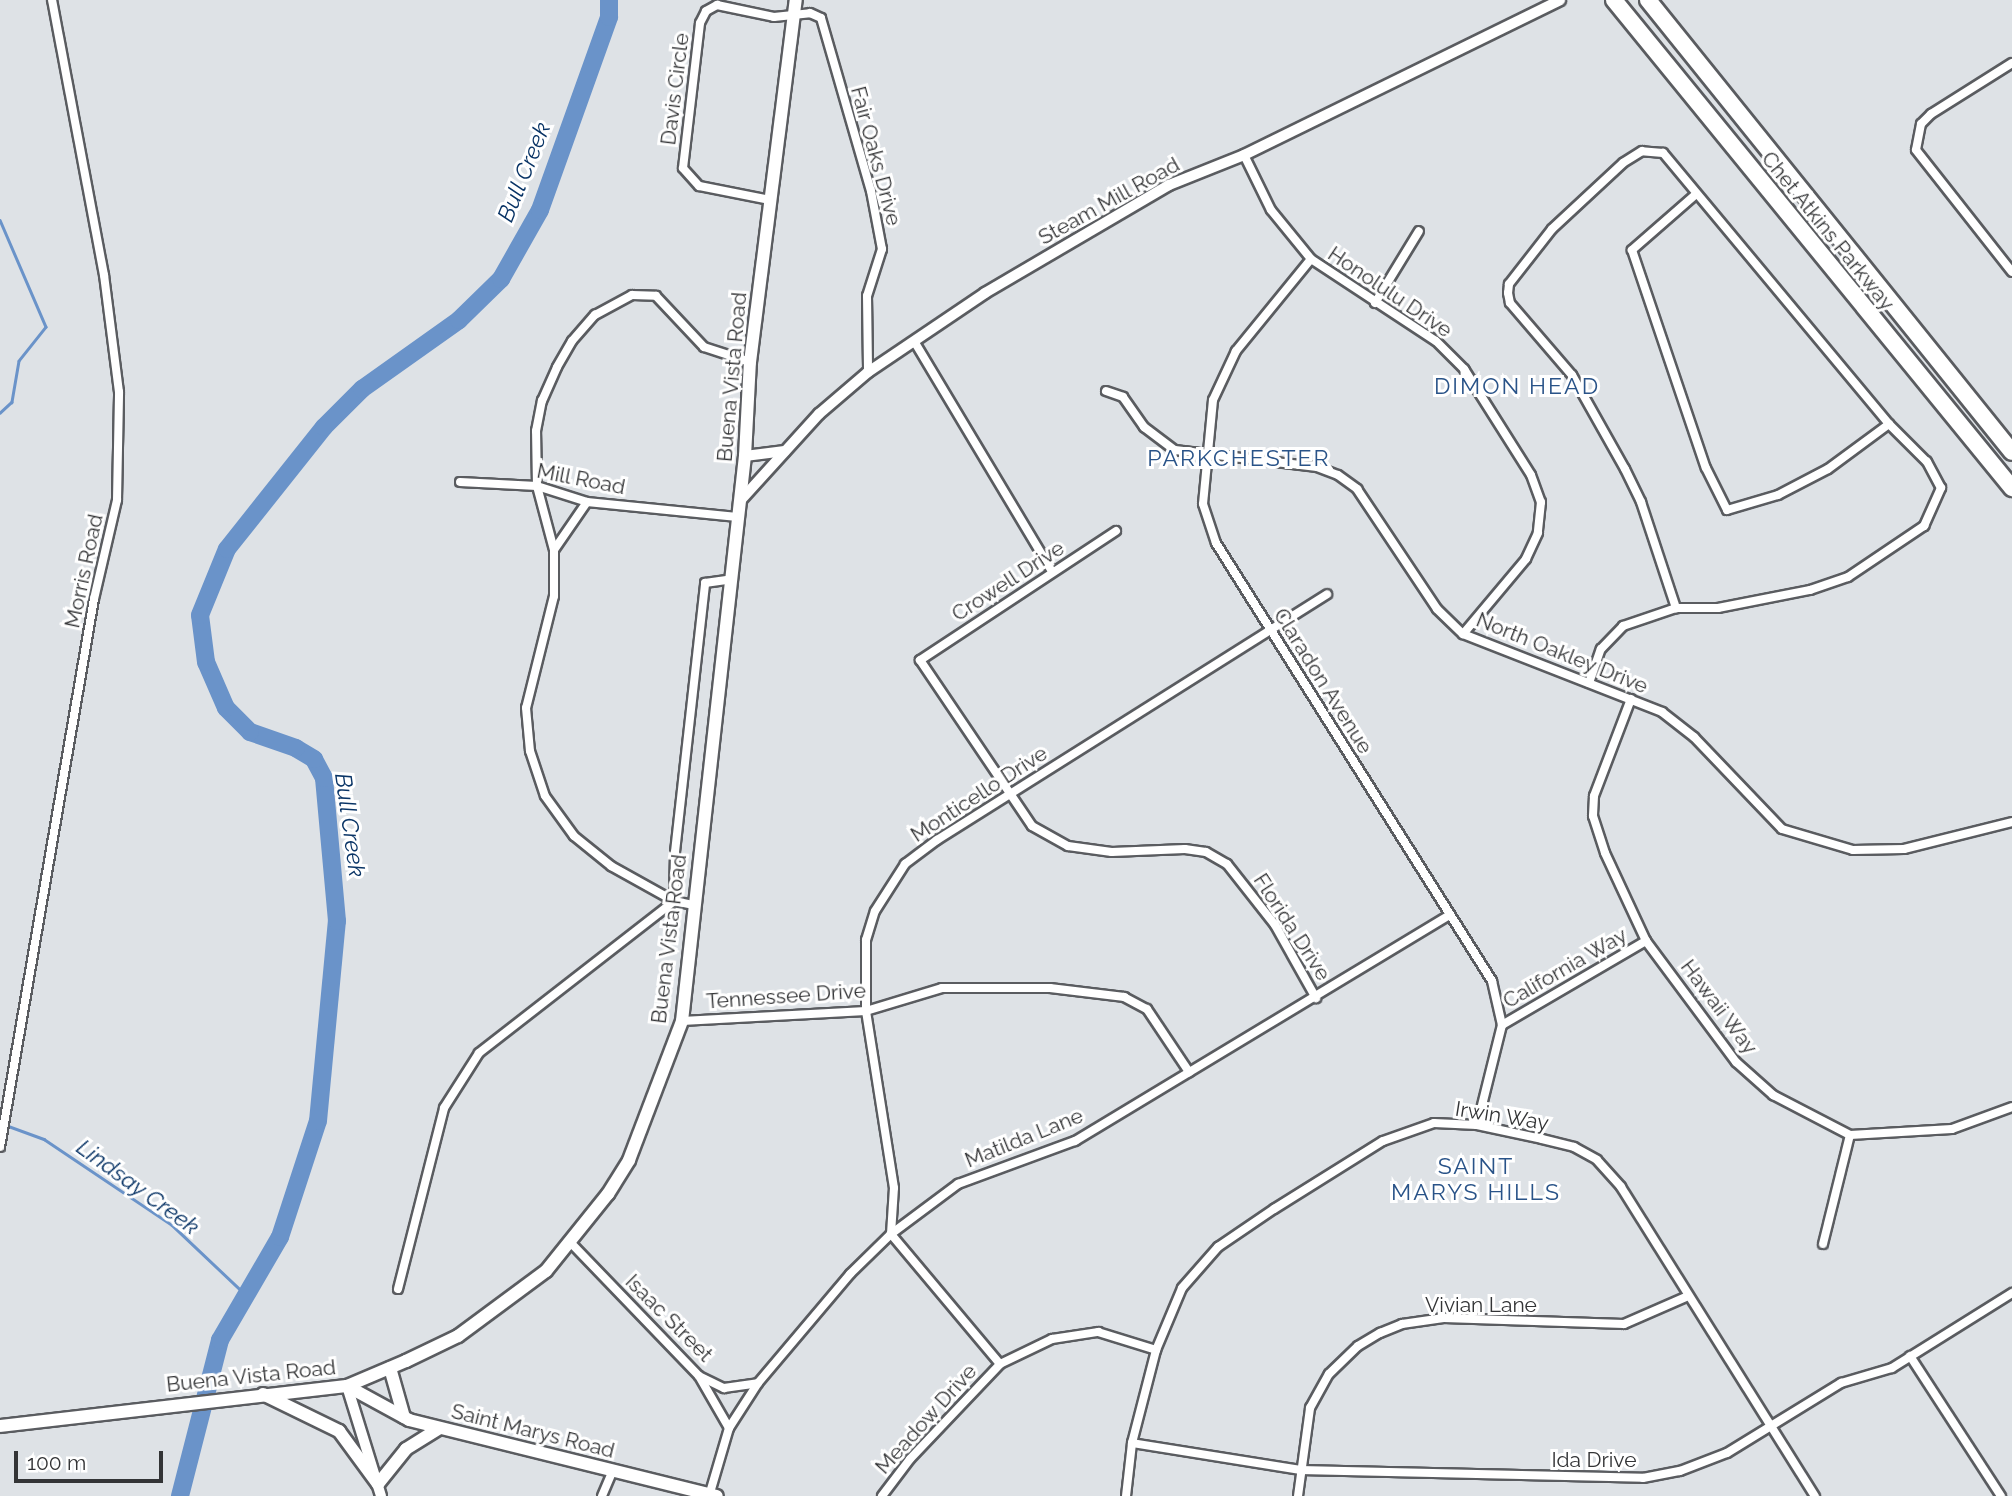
<!DOCTYPE html>
<style>
body{margin:0}
#map{position:relative;width:2012px;height:1496px;overflow:hidden;background:#dee2e6;font-family:Raleway,sans-serif}
div>[style]{position:absolute}
[style*='--x']{left:calc(var(--x)*1px);top:calc(var(--y)*1px);width:calc(var(--w)*1px);rotate:calc(var(--a)*1deg)}
.stream>*{height:2.5px;margin:-1.25px;padding:0 1.25px;transform-origin:1.25px;border-radius:1.25px;background:#6a93c9}
.river>*{height:18px;margin:-9px;padding:0 9px;transform-origin:9px;border-radius:9px;background:#6a93c9}
.roads{filter:drop-shadow(2px 0 #5a5c60) drop-shadow(-2px 0 #5a5c60) drop-shadow(0 2px #5a5c60) drop-shadow(0 -2px #5a5c60)}
.minor>*{height:8px;margin:-4px;padding:0 4px;transform-origin:4px;border-radius:4px;background:#fff}
.tertiary>*{height:10px;margin:-5px;padding:0 5px;transform-origin:5px;border-radius:5px;background:#fff}
.secondary>*{height:12px;margin:-6px;padding:0 6px;transform-origin:6px;border-radius:6px;background:#fff}
.primary>*{height:12px;margin:-6px;padding:0 6px;transform-origin:6px;border-radius:6px;background:#fff}
.motorway>*{height:16px;margin:-8px;padding:0 8px;transform-origin:8px;border-radius:8px;background:#fff}
span{translate:-50% -50%;white-space:nowrap;text-align:center;line-height:1.15;-webkit-text-stroke:6px #fff;paint-order:stroke}
.street-label{font-size:21px;color:#333436}
.water-label{font-size:23px;color:#083365;font-style:italic}
.neighbourhood-label{font-size:23px;color:#295388;letter-spacing:2px}
.scale{position:absolute;left:14px;top:1451px;width:149px;height:32px;box-sizing:border-box;border:4px solid #333436;border-top:0;padding-left:9px;font-size:21px;line-height:24px;white-space:nowrap;color:#333436;-webkit-text-stroke:5px #fff;paint-order:stroke}
</style>
<div id="map">
<div class="stream">
<i style="--x:0;--y:220;--w:116;--a:66.7"></i>
<i style="--x:46;--y:327;--w:43;--a:128.5"></i>
<i style="--x:19;--y:361;--w:42;--a:99.7"></i>
<i style="--x:12;--y:402;--w:16;--a:137"></i>
<i style="--x:0;--y:1123;--w:47;--a:20"></i>
<i style="--x:44;--y:1139;--w:154;--a:33.9"></i>
<i style="--x:172;--y:1225;--w:102;--a:43.4"></i>
</div>
<div class="river">
<i style="--x:180;--y:1496;--w:161;--a:-75.6"></i>
<i style="--x:220;--y:1340;--w:119;--a:-59.8"></i>
<i style="--x:280;--y:1237;--w:122;--a:-71.9"></i>
<i style="--x:318;--y:1121;--w:201;--a:-84.6"></i>
<i style="--x:337;--y:921;--w:144;--a:-95.2"></i>
<i style="--x:324;--y:778;--w:21;--a:-118"></i>
<i style="--x:314;--y:759;--w:21;--a:-149"></i>
<i style="--x:296;--y:748;--w:49;--a:-160.8"></i>
<i style="--x:250;--y:732;--w:34;--a:-135"></i>
<i style="--x:226;--y:708;--w:50;--a:-113.5"></i>
<i style="--x:206;--y:662;--w:47;--a:-97.3"></i>
<i style="--x:200;--y:615;--w:71;--a:-67.8"></i>
<i style="--x:227;--y:549;--w:156;--a:-51.5"></i>
<i style="--x:324;--y:427;--w:54;--a:-45"></i>
<i style="--x:362;--y:389;--w:119;--a:-35.4"></i>
<i style="--x:459;--y:320;--w:59;--a:-44.3"></i>
<i style="--x:501;--y:279;--w:79;--a:-60.5"></i>
<i style="--x:540;--y:210;--w:205;--a:-70.3"></i>
<i style="--x:609;--y:17;--w:17;--a:-90"></i>
</div>
<div class="roads">
<div class="minor">
<i style="--x:2012;--y:63;--w:96;--a:147.8"></i>
<i style="--x:1931;--y:114;--w:14;--a:135"></i>
<i style="--x:1921;--y:124;--w:26;--a:101"></i>
<i style="--x:1916;--y:150;--w:155;--a:51.8"></i>
<i style="--x:1244;--y:155;--w:61;--a:63.9"></i>
<i style="--x:1271;--y:210;--w:63;--a:50.8"></i>
<i style="--x:1311;--y:259;--w:149;--a:33.3"></i>
<i style="--x:1436;--y:341;--w:40;--a:45"></i>
<i style="--x:1464;--y:369;--w:125;--a:57.7"></i>
<i style="--x:1531;--y:475;--w:29;--a:70"></i>
<i style="--x:1541;--y:502;--w:31;--a:96"></i>
<i style="--x:1538;--y:533;--w:29;--a:115"></i>
<i style="--x:1526;--y:559;--w:98;--a:130"></i>
<i style="--x:1695;--y:195;--w:84;--a:138.9"></i>
<i style="--x:1632;--y:250;--w:230;--a:71.3"></i>
<i style="--x:1706;--y:468;--w:47;--a:63.4"></i>
<i style="--x:1727;--y:510;--w:53;--a:-16.4"></i>
<i style="--x:1778;--y:495;--w:56;--a:-27.5"></i>
<i style="--x:1828;--y:469;--w:76;--a:-36.4"></i>
<i style="--x:770;--y:200;--w:72;--a:-168.8"></i>
<i style="--x:699;--y:186;--w:24;--a:-132"></i>
<i style="--x:683;--y:168;--w:146;--a:-83.3"></i>
<i style="--x:700;--y:23;--w:13;--a:-63"></i>
<i style="--x:706;--y:11;--w:13;--a:-29"></i>
<i style="--x:717;--y:5;--w:58;--a:11.9"></i>
<i style="--x:774;--y:17;--w:36;--a:-6"></i>
<i style="--x:810;--y:13;--w:12;--a:24"></i>
<i style="--x:821;--y:18;--w:180;--a:73.9"></i>
<i style="--x:871;--y:191;--w:59;--a:79.3"></i>
<i style="--x:882;--y:249;--w:49;--a:107.7"></i>
<i style="--x:867;--y:296;--w:76;--a:89.2"></i>
<i style="--x:1311;--y:259;--w:119;--a:129.2"></i>
<i style="--x:1236;--y:351;--w:54;--a:115.1"></i>
<i style="--x:1213;--y:400;--w:104;--a:95.5"></i>
<i style="--x:1203;--y:504;--w:41;--a:71.6"></i>
<i style="--x:1216;--y:543;--w:518;--a:57.78"></i>
<i style="--x:1492;--y:981;--w:45;--a:77.2"></i>
<i style="--x:1502;--y:1025;--w:103;--a:104"></i>
<i style="--x:1375;--y:303;--w:84;--a:-58.6"></i>
<i style="--x:914;--y:341;--w:269;--a:59.1"></i>
<i style="--x:1106;--y:391;--w:18;--a:19"></i>
<i style="--x:1123;--y:397;--w:37;--a:55"></i>
<i style="--x:1144;--y:427;--w:39;--a:37"></i>
<i style="--x:1175;--y:450;--w:143;--a:6.8"></i>
<i style="--x:1317;--y:467;--w:22;--a:21"></i>
<i style="--x:1338;--y:475;--w:24;--a:36"></i>
<i style="--x:1357;--y:489;--w:144;--a:56.3"></i>
<i style="--x:1437;--y:609;--w:36;--a:44"></i>
<i style="--x:1463;--y:634;--w:214;--a:21.4"></i>
<i style="--x:1662;--y:712;--w:41;--a:38"></i>
<i style="--x:1694;--y:737;--w:127;--a:46.3"></i>
<i style="--x:1782;--y:829;--w:74;--a:16.5"></i>
<i style="--x:1853;--y:850;--w:51;--a:-1.1"></i>
<i style="--x:1904;--y:849;--w:111;--a:-14"></i>
<i style="--x:460;--y:482;--w:77;--a:3"></i>
<i style="--x:537;--y:486;--w:52;--a:17.7"></i>
<i style="--x:587;--y:502;--w:151;--a:5.7"></i>
<i style="--x:587;--y:502;--w:58;--a:124.5"></i>
<i style="--x:554;--y:550;--w:46;--a:90"></i>
<i style="--x:554;--y:596;--w:115;--a:104"></i>
<i style="--x:526;--y:708;--w:43;--a:84.7"></i>
<i style="--x:530;--y:751;--w:47;--a:71.6"></i>
<i style="--x:545;--y:796;--w:49;--a:54.1"></i>
<i style="--x:574;--y:836;--w:48;--a:39"></i>
<i style="--x:611;--y:866;--w:72;--a:29.1"></i>
<i style="--x:674;--y:901;--w:19;--a:12"></i>
<i style="--x:1116;--y:531;--w:235;--a:146.6"></i>
<i style="--x:920;--y:660;--w:200;--a:56"></i>
<i style="--x:1032;--y:826;--w:41;--a:29.1"></i>
<i style="--x:1068;--y:846;--w:44;--a:7.8"></i>
<i style="--x:1112;--y:852;--w:73;--a:-2.4"></i>
<i style="--x:1185;--y:849;--w:21;--a:8"></i>
<i style="--x:1206;--y:852;--w:24;--a:30"></i>
<i style="--x:1227;--y:864;--w:78;--a:51.8"></i>
<i style="--x:1275;--y:925;--w:84;--a:60.7"></i>
<i style="--x:554;--y:550;--w:66;--a:-104.9"></i>
<i style="--x:537;--y:486;--w:55;--a:-91"></i>
<i style="--x:536;--y:431;--w:31;--a:-79"></i>
<i style="--x:542;--y:401;--w:37;--a:-66"></i>
<i style="--x:557;--y:367;--w:30;--a:-60"></i>
<i style="--x:572;--y:341;--w:35;--a:-49"></i>
<i style="--x:595;--y:315;--w:42;--a:-28.4"></i>
<i style="--x:632;--y:295;--w:24;--a:2"></i>
<i style="--x:656;--y:296;--w:70;--a:46.7"></i>
<i style="--x:704;--y:347;--w:48;--a:18.1"></i>
<i style="--x:1589;--y:683;--w:36;--a:-71"></i>
<i style="--x:1601;--y:649;--w:32;--a:-46"></i>
<i style="--x:1623;--y:626;--w:56;--a:-18.8"></i>
<i style="--x:1676;--y:608;--w:42;--a:0"></i>
<i style="--x:1718;--y:608;--w:94;--a:-11.1"></i>
<i style="--x:1810;--y:590;--w:40;--a:-18.9"></i>
<i style="--x:1848;--y:577;--w:92;--a:-33.9"></i>
<i style="--x:1924;--y:526;--w:42;--a:-65.9"></i>
<i style="--x:1941;--y:488;--w:30;--a:-118"></i>
<i style="--x:1927;--y:462;--w:54;--a:-135"></i>
<i style="--x:1889;--y:424;--w:353;--a:-129.8"></i>
<i style="--x:1663;--y:153;--w:21;--a:-175"></i>
<i style="--x:1642;--y:151;--w:22;--a:148"></i>
<i style="--x:1623;--y:163;--w:97;--a:137.1"></i>
<i style="--x:1552;--y:229;--w:70;--a:128"></i>
<i style="--x:1509;--y:284;--w:9;--a:96"></i>
<i style="--x:1508;--y:293;--w:10;--a:79"></i>
<i style="--x:1510;--y:303;--w:95;--a:49.3"></i>
<i style="--x:1572;--y:375;--w:108;--a:60.6"></i>
<i style="--x:1625;--y:469;--w:37;--a:64"></i>
<i style="--x:1641;--y:502;--w:112;--a:71.7"></i>
<i style="--x:1631;--y:699;--w:104;--a:110.9"></i>
<i style="--x:1594;--y:796;--w:20;--a:93"></i>
<i style="--x:1593;--y:816;--w:39;--a:72"></i>
<i style="--x:1605;--y:853;--w:97;--a:65"></i>
<i style="--x:1646;--y:941;--w:151;--a:53.4"></i>
<i style="--x:1736;--y:1062;--w:50;--a:41.7"></i>
<i style="--x:1773;--y:1095;--w:87;--a:27.5"></i>
<i style="--x:1850;--y:1135;--w:102;--a:-3.4"></i>
<i style="--x:1952;--y:1129;--w:64;--a:-20.1"></i>
<i style="--x:674;--y:901;--w:49;--a:-88.8"></i>
<i style="--x:675;--y:852;--w:271;--a:-83.6"></i>
<i style="--x:705;--y:583;--w:27;--a:-8"></i>
<i style="--x:682;--y:1021;--w:184;--a:-3.1"></i>
<i style="--x:866;--y:1011;--w:79;--a:-16.8"></i>
<i style="--x:942;--y:988;--w:108;--a:0"></i>
<i style="--x:1050;--y:988;--w:75;--a:6.9"></i>
<i style="--x:1124;--y:997;--w:26;--a:28"></i>
<i style="--x:1147;--y:1009;--w:76;--a:56.3"></i>
<i style="--x:1502;--y:1025;--w:167;--a:-30.3"></i>
<i style="--x:0;--y:1147;--w:556;--a:-80.27"></i>
<i style="--x:94;--y:599;--w:102;--a:-76.9"></i>
<i style="--x:117;--y:500;--w:108;--a:-88.9"></i>
<i style="--x:119;--y:392;--w:118;--a:-97.3"></i>
<i style="--x:104;--y:275;--w:280;--a:-100.7"></i>
<i style="--x:570;--y:1242;--w:186;--a:46.1"></i>
<i style="--x:699;--y:1376;--w:28;--a:26"></i>
<i style="--x:724;--y:1388;--w:34;--a:-8"></i>
<i style="--x:1823;--y:1244;--w:112;--a:-76.1"></i>
<i style="--x:398;--y:1289;--w:187;--a:-75.7"></i>
<i style="--x:444;--y:1108;--w:65;--a:-57.5"></i>
<i style="--x:479;--y:1053;--w:247;--a:-37.9"></i>
<i style="--x:1910;--y:1356;--w:167;--a:57"></i>
<i style="--x:1000;--y:1364;--w:170;--a:-130"></i>
<i style="--x:891;--y:1234;--w:46;--a:-86.3"></i>
<i style="--x:894;--y:1188;--w:179;--a:-99"></i>
<i style="--x:866;--y:1011;--w:71;--a:-90"></i>
<i style="--x:866;--y:940;--w:30;--a:-73"></i>
<i style="--x:875;--y:911;--w:56;--a:-57.4"></i>
<i style="--x:905;--y:864;--w:40;--a:-37"></i>
<i style="--x:937;--y:840;--w:461;--a:-32.2"></i>
<i style="--x:699;--y:1376;--w:60;--a:60"></i>
<i style="--x:1132;--y:1443;--w:170;--a:9.1"></i>
<i style="--x:1300;--y:1470;--w:343;--a:1.3"></i>
<i style="--x:1643;--y:1478;--w:38;--a:-11"></i>
<i style="--x:1680;--y:1471;--w:50;--a:-21"></i>
<i style="--x:1727;--y:1453;--w:134;--a:-31.6"></i>
<i style="--x:1841;--y:1383;--w:53;--a:-16.4"></i>
<i style="--x:1892;--y:1368;--w:142;--a:-32"></i>
<i style="--x:602;--y:1496;--w:28;--a:-67"></i>
<i style="--x:709;--y:1496;--w:71;--a:-73.6"></i>
<i style="--x:729;--y:1428;--w:54;--a:-57.2"></i>
<i style="--x:758;--y:1383;--w:143;--a:-49.8"></i>
<i style="--x:850;--y:1274;--w:57;--a:-44.3"></i>
<i style="--x:891;--y:1234;--w:84;--a:-36.7"></i>
<i style="--x:958;--y:1184;--w:125;--a:-20.2"></i>
<i style="--x:1075;--y:1141;--w:438;--a:-31.1"></i>
<i style="--x:882;--y:1496;--w:46;--a:-52.9"></i>
<i style="--x:910;--y:1459;--w:131;--a:-46.5"></i>
<i style="--x:1000;--y:1364;--w:58;--a:-25.7"></i>
<i style="--x:1052;--y:1339;--w:47;--a:-8.7"></i>
<i style="--x:1098;--y:1332;--w:61;--a:17.2"></i>
<i style="--x:1126;--y:1496;--w:53;--a:-83.5"></i>
<i style="--x:1132;--y:1443;--w:96;--a:-75.5"></i>
<i style="--x:1156;--y:1350;--w:67;--a:-67.2"></i>
<i style="--x:1182;--y:1288;--w:55;--a:-48.7"></i>
<i style="--x:1218;--y:1247;--w:68;--a:-34.2"></i>
<i style="--x:1274;--y:1209;--w:128;--a:-32"></i>
<i style="--x:1383;--y:1141;--w:54;--a:-19.4"></i>
<i style="--x:1434;--y:1123;--w:43;--a:2.7"></i>
<i style="--x:1477;--y:1125;--w:66;--a:12.2"></i>
<i style="--x:1542;--y:1139;--w:33;--a:14"></i>
<i style="--x:1574;--y:1147;--w:26;--a:29"></i>
<i style="--x:1597;--y:1160;--w:36;--a:48"></i>
<i style="--x:1621;--y:1187;--w:365;--a:57.9"></i>
<i style="--x:1298;--y:1496;--w:89;--a:-82.2"></i>
<i style="--x:1310;--y:1408;--w:39;--a:-61"></i>
<i style="--x:1329;--y:1374;--w:40;--a:-44"></i>
<i style="--x:1358;--y:1346;--w:26;--a:-31"></i>
<i style="--x:1380;--y:1333;--w:24;--a:-22"></i>
<i style="--x:1402;--y:1324;--w:42;--a:-8.1"></i>
<i style="--x:1444;--y:1318;--w:180;--a:1.9"></i>
<i style="--x:1624;--y:1324;--w:70;--a:-23.6"></i>
</div>
<div class="tertiary">
<i style="--x:745;--y:456;--w:40;--a:-7.1"></i>
<i style="--x:740;--y:501;--w:118;--a:-47.8"></i>
<i style="--x:819;--y:414;--w:65;--a:-40.6"></i>
<i style="--x:868;--y:372;--w:141;--a:-34"></i>
<i style="--x:985;--y:293;--w:213;--a:-30.4"></i>
<i style="--x:1169;--y:185;--w:81;--a:-21.8"></i>
<i style="--x:1244;--y:155;--w:352;--a:-26.1"></i>
<i style="--x:347;--y:1386;--w:115;--a:72.8"></i>
</div>
<div class="secondary">
<i style="--x:347;--y:1386;--w:71;--a:28.7"></i>
<i style="--x:409;--y:1420;--w:317;--a:13.9"></i>
<i style="--x:378;--y:1484;--w:45;--a:-51.3"></i>
<i style="--x:406;--y:1449;--w:39;--a:-32"></i>
</div>
<div class="primary">
<i style="--x:390;--y:1368;--w:51;--a:74.1"></i>
<i style="--x:263;--y:1394;--w:85;--a:26"></i>
<i style="--x:339;--y:1431;--w:66;--a:53.7"></i>
<i style="--x:0;--y:1426;--w:349;--a:-6.6"></i>
<i style="--x:347;--y:1386;--w:64;--a:-23"></i>
<i style="--x:406;--y:1361;--w:58;--a:-25.7"></i>
<i style="--x:458;--y:1336;--w:109;--a:-36.5"></i>
<i style="--x:546;--y:1271;--w:99;--a:-51.2"></i>
<i style="--x:608;--y:1194;--w:40;--a:-58"></i>
<i style="--x:629;--y:1160;--w:149;--a:-69.1"></i>
<i style="--x:682;--y:1021;--w:569;--a:-83.64"></i>
<i style="--x:745;--y:456;--w:94;--a:-87"></i>
<i style="--x:750;--y:362;--w:365;--a:-82.8"></i>
</div>
<div class="motorway">
<i style="--x:1614;--y:0;--w:630;--a:50.8"></i>
<i style="--x:1648;--y:0;--w:580;--a:51.16"></i>
</div>
</div>
<div class="street-label">
<span style="left:675px;top:89px;rotate:-83deg">Davis Circle</span>
<span style="left:876px;top:156px;rotate:75deg">Fair Oaks Drive</span>
<span style="left:1109px;top:201px;rotate:-29deg">Steam Mill Road</span>
<span style="left:1828px;top:231px;rotate:51deg">Chet Atkins Parkway</span>
<span style="left:1390px;top:292px;rotate:34deg">Honolulu Drive</span>
<span style="left:732px;top:377px;rotate:-85deg">Buena Vista Road</span>
<span style="left:581px;top:479px;rotate:11deg">Mill Road</span>
<span style="left:84px;top:571px;rotate:-78deg">Morris Road</span>
<span style="left:1008px;top:581px;rotate:-33deg">Crowell Drive</span>
<span style="left:1562px;top:653px;rotate:22deg">North Oakley Drive</span>
<span style="left:1323px;top:681px;rotate:58deg">Claradon Avenue</span>
<span style="left:979px;top:794px;rotate:-33deg">Monticello Drive</span>
<span style="left:1292px;top:927px;rotate:57deg">Florida Drive</span>
<span style="left:669px;top:939px;rotate:-83deg">Buena Vista Road</span>
<span style="left:1565px;top:968px;rotate:-30deg">California Way</span>
<span style="left:786px;top:996px;rotate:-4deg">Tennessee Drive</span>
<span style="left:1719px;top:1007px;rotate:53deg">Hawaii Way</span>
<span style="left:1502px;top:1116px;rotate:9deg">Irwin Way</span>
<span style="left:1024px;top:1138px;rotate:-22deg">Matilda Lane</span>
<span style="left:1481px;top:1305px">Vivian Lane</span>
<span style="left:669px;top:1318px;rotate:45deg">Isaac Street</span>
<span style="left:251px;top:1376px;rotate:-6deg">Buena Vista Road</span>
<span style="left:926px;top:1419px;rotate:-48deg">Meadow Drive</span>
<span style="left:533px;top:1431px;rotate:14deg">Saint Marys Road</span>
<span style="left:1594px;top:1460px">Ida Drive</span>
</div>
<div class="water-label">
<span style="left:524px;top:172px;rotate:-68deg">Bull Creek</span>
<span style="left:350px;top:825px;rotate:82deg">Bull Creek</span>
<span style="left:138px;top:1187px;rotate:36deg">Lindsay Creek</span>
</div>
<div class="neighbourhood-label">
<span style="left:1517px;top:386px">DIMON HEAD</span>
<span style="left:1239px;top:458px">PARKCHESTER</span>
<span style="left:1476px;top:1179px">SAINT<br>MARYS HILLS</span>
</div>
<div class="scale">100 m</div>
</div>
